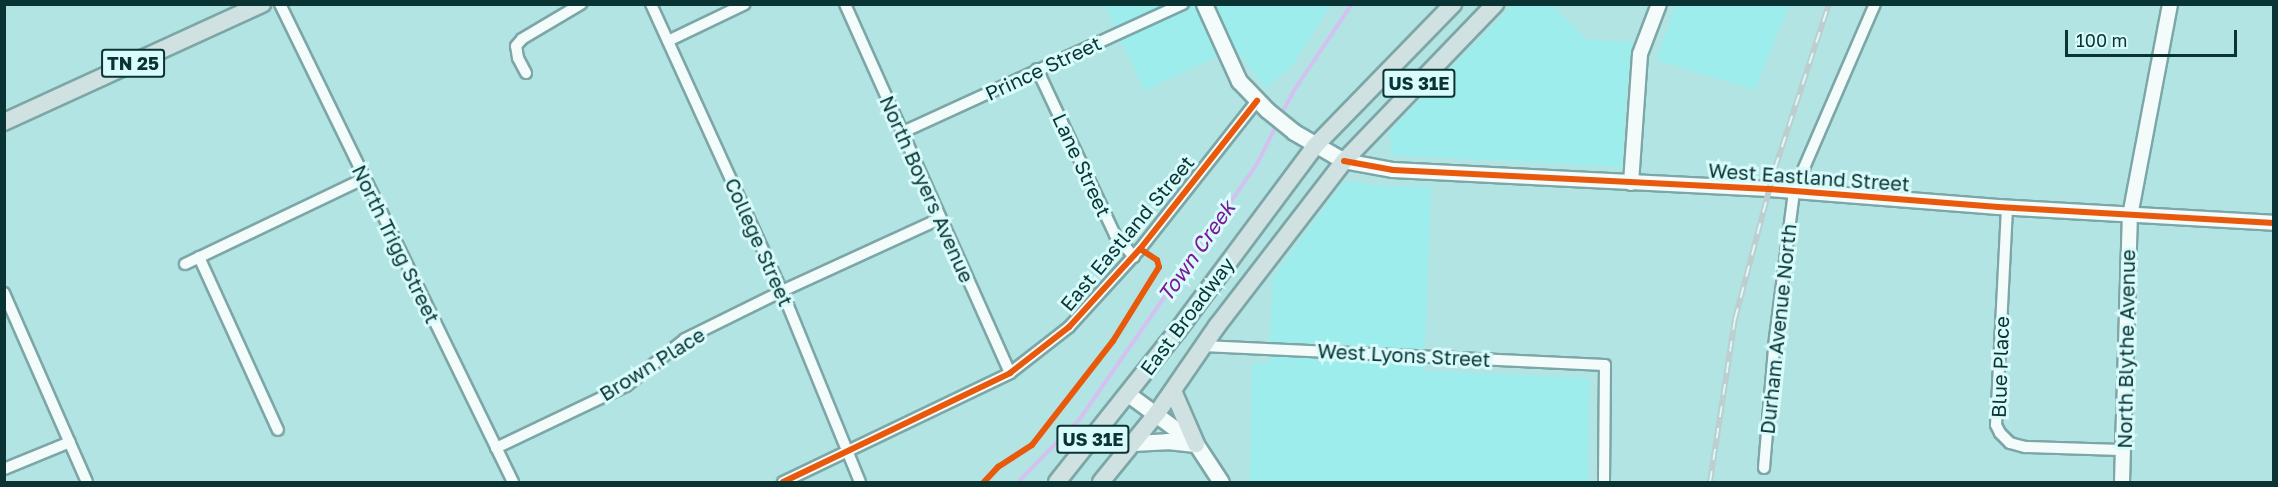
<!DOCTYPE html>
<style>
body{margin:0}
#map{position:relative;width:2278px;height:487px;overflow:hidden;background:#b2e4e4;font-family:"Golos Text",sans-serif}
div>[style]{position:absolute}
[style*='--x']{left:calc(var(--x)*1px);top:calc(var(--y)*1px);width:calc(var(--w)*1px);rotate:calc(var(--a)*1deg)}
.built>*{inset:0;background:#9deded}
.stream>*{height:4px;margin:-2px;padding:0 2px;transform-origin:2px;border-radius:2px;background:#d3c2f0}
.roads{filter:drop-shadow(2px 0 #7da6a6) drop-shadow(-2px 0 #7da6a6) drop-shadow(0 2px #7da6a6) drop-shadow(0 -2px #7da6a6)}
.minor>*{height:10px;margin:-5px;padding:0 5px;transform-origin:5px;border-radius:5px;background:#f3fbfb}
.tertiary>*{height:14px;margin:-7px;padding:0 7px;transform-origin:7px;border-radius:7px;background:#f3fbfb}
.secondary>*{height:15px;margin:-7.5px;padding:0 7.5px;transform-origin:7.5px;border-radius:7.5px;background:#f3fbfb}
.primary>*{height:16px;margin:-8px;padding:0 8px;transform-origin:8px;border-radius:8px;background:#d0e1e1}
.rail>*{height:6px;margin-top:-3px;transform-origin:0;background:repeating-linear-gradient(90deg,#d9fbfb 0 11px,#becece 0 22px);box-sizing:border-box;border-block:2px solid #becece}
.cycleway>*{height:6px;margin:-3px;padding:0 3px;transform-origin:3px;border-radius:3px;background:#e8590c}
span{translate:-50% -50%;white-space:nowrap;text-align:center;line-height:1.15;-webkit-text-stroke:6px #d9fbfb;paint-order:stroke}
.shield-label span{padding:2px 4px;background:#d9fbfb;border:2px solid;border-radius:4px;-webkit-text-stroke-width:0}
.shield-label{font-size:18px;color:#0a3434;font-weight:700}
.street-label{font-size:20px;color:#0a3434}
.water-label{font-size:21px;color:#7a179a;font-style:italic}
.frame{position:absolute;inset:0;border:6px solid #0a3434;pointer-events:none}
.scale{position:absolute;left:2065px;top:30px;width:172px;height:27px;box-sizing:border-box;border:3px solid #0a3434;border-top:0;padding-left:8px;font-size:18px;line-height:21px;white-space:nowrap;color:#0a3434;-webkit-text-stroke:4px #d9fbfb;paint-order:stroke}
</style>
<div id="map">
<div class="built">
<i style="clip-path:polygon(1105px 5px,1331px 5px,1292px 66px,1266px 88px,1235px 48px,1144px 91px)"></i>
<i style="clip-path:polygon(1513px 5px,1552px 5px,1587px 40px,1636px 42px,1627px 77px,1622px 167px,1391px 155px,1390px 131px)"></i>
<i style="clip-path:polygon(1676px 5px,1789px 5px,1755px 90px,1656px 60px)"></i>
<i style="clip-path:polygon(1344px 181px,1381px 186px,1431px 187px,1424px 371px,1589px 378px,1588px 482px,1250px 482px,1252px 364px,1269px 363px,1273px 277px)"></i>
</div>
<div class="stream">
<i style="--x:1281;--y:115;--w:26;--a:-62"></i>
<i style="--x:1293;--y:92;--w:106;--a:-56.2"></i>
<i style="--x:1018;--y:482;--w:87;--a:-45.5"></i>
<i style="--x:1079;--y:420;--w:312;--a:-55.2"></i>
<i style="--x:1257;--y:164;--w:47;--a:-63.4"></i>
</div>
<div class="roads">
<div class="minor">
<i style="--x:280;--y:4;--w:532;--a:64.01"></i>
<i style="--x:651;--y:4;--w:315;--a:65.5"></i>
<i style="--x:782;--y:291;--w:206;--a:67.8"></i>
<i style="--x:845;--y:4;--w:404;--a:65.9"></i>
<i style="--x:668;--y:41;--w:85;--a:-25.7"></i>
<i style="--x:1037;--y:69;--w:183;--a:64.8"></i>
<i style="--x:1115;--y:235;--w:29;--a:49"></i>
<i style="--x:526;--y:73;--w:17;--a:-118"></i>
<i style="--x:518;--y:58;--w:12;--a:-99"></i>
<i style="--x:516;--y:46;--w:9;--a:-49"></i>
<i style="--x:522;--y:39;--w:69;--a:-30.7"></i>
<i style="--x:903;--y:132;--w:308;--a:-24.6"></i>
<i style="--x:2007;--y:208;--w:217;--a:92.9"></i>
<i style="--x:1996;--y:425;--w:9;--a:63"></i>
<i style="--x:2000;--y:433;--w:14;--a:45"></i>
<i style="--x:2010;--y:443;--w:16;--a:15"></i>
<i style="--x:2025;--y:447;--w:98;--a:1.8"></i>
<i style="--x:199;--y:257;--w:190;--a:65.5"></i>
<i style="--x:185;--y:264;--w:197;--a:-25.5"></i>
<i style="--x:4;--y:293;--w:206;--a:66.3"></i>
<i style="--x:1203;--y:346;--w:402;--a:2.7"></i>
<i style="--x:1605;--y:365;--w:117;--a:90.5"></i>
<i style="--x:496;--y:448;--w:144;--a:-25.5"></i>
<i style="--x:626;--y:386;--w:75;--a:-38.5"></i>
<i style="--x:685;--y:339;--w:108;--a:-26.3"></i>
<i style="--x:782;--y:291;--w:173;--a:-24.6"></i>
<i style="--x:1764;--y:468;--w:130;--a:-85.2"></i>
<i style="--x:1775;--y:338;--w:148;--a:-82.6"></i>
<i style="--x:1794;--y:191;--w:204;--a:-66.6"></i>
<i style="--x:4;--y:469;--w:71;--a:-22.2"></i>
<i style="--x:783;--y:482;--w:252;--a:-25.6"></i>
<i style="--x:1010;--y:373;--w:75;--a:-37.9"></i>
<i style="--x:1069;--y:327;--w:105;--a:-47.7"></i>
<i style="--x:1140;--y:249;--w:189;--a:-51.7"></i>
</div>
<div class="tertiary">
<i style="--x:1344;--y:161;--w:50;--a:10.4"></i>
<i style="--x:1393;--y:170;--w:376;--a:2.9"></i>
<i style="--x:1769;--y:189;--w:230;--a:4.5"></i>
<i style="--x:1998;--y:207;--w:276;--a:3.3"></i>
<i style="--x:1631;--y:183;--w:129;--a:-86"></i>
<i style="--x:1640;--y:54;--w:53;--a:-69.2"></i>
<i style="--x:2122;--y:482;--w:266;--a:-88.3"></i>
<i style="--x:2130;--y:216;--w:216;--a:-79.3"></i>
</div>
<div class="secondary">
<i style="--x:1204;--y:4;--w:85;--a:65.6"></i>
<i style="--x:1239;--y:81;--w:40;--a:46"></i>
<i style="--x:1267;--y:110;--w:35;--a:39"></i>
<i style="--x:1294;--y:132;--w:58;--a:30.1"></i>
<i style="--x:1128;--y:394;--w:84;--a:36.3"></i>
<i style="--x:1196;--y:444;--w:45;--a:56.7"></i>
<i style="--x:1132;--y:443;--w:35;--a:-3"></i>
<i style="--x:1167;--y:441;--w:28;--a:6"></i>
</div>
<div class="primary">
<i style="--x:4;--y:122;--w:284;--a:-24.6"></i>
<i style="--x:1173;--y:391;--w:58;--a:66.5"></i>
<i style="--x:1057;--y:482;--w:194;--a:-51.5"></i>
<i style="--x:1178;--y:330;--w:229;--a:-53.3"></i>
<i style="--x:1315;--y:146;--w:198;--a:-45.8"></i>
<i style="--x:1101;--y:482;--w:89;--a:-50.9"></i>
<i style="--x:1157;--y:413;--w:106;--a:-55.4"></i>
<i style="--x:1217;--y:326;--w:208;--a:-52.4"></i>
<i style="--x:1344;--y:161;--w:218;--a:-46.1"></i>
</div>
</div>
<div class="rail">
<i style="--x:1710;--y:482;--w:165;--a:-81.3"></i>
<i style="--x:1735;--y:319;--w:156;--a:-75.2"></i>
<i style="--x:1775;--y:168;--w:173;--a:-71.8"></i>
</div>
<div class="cycleway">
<i style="--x:1344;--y:161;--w:50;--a:10.4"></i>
<i style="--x:1393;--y:170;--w:376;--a:2.9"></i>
<i style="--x:1769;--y:189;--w:230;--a:4.5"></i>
<i style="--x:1998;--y:207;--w:276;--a:3.3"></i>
<i style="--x:783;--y:482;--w:252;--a:-25.6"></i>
<i style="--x:1010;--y:373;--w:75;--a:-37.9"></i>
<i style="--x:1069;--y:327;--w:105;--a:-47.7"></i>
<i style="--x:1140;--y:249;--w:189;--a:-51.7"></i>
<i style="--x:984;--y:482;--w:21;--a:-47"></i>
<i style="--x:998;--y:467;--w:40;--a:-32.9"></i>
<i style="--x:1032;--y:445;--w:132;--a:-52.1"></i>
<i style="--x:1113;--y:341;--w:87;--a:-58.1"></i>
<i style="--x:1159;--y:267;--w:7;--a:-106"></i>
<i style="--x:1157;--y:260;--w:20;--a:-147"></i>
</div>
<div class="shield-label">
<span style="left:133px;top:63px">TN 25</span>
<span style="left:1419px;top:83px">US 31E</span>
<span style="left:1093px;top:439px">US 31E</span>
</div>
<div class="street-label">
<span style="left:1043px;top:68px;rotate:-25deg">Prince Street</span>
<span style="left:1082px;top:165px;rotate:65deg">Lane Street</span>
<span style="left:1809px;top:177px;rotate:4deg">West Eastland Street</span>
<span style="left:927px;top:189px;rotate:66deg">North Boyers Avenue</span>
<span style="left:1127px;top:233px;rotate:-50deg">East Eastland Street</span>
<span style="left:759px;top:242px;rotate:66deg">College Street</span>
<span style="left:396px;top:244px;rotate:64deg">North Trigg Street</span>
<span style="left:1187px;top:316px;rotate:-53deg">East Broadway</span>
<span style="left:1778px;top:329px;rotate:-84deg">Durham Avenue North</span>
<span style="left:2126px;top:349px;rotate:-89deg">North Blythe Avenue</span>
<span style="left:1404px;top:355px;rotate:3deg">West Lyons Street</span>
<span style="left:652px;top:364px;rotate:-32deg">Brown Place</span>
<span style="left:2000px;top:367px;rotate:-88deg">Blue Place</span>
</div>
<div class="water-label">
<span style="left:1196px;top:251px;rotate:-55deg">Town Creek</span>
</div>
<div class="frame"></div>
<div class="scale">100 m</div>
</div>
